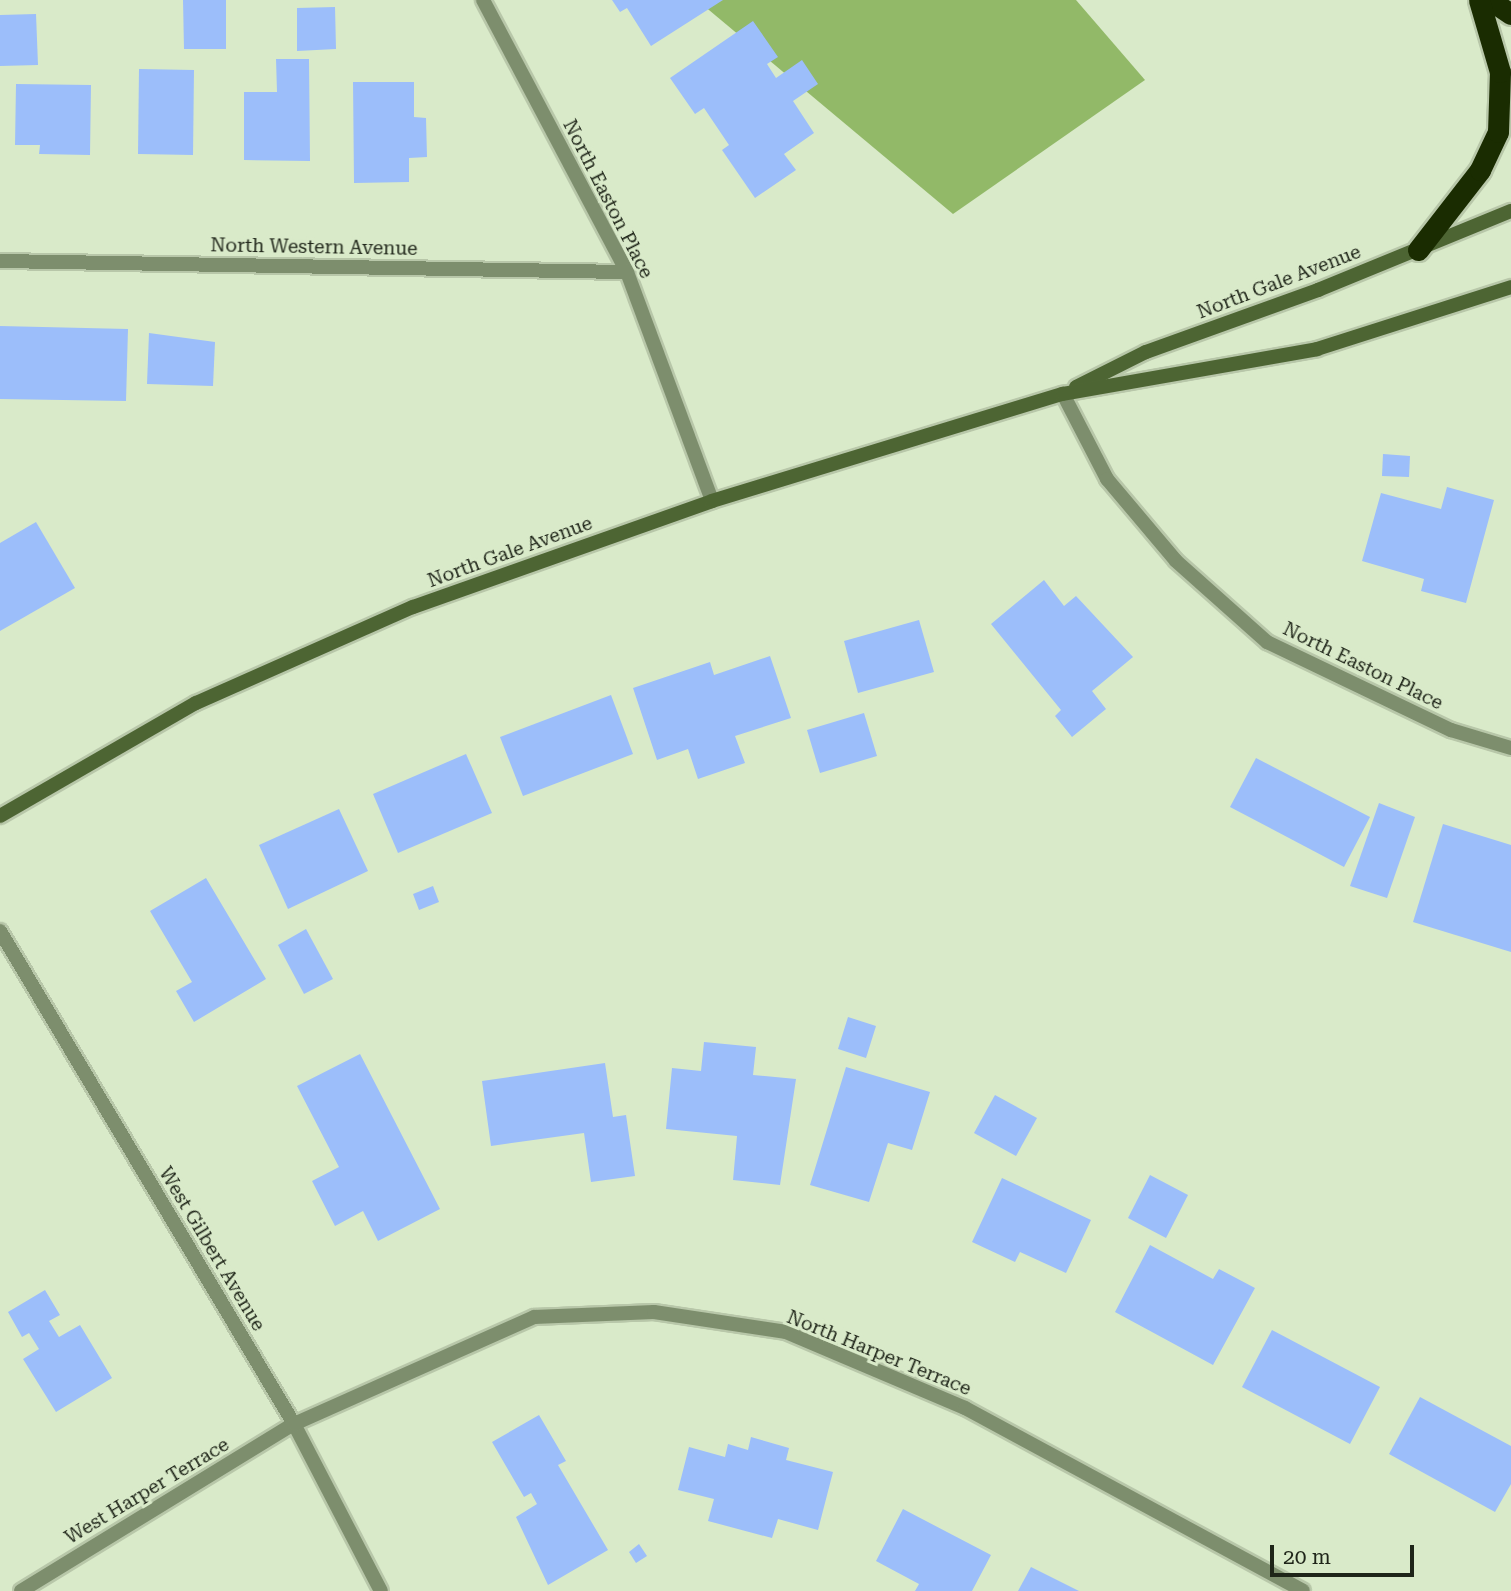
<!DOCTYPE html>
<style>
body{margin:0}
#map{position:relative;width:1511px;height:1591px;overflow:hidden;background:#d9eac9;font-family:"Roboto Serif",serif}
div>[style]{position:absolute}
[style*='--x']{left:calc(var(--x)*1px);top:calc(var(--y)*1px);width:calc(var(--w)*1px);rotate:calc(var(--a)*1deg)}
.forest>*{inset:0;background:#92b968}
.building>*{inset:0;background:#9cbefa}
.roads{filter:drop-shadow(2px 0 #b8c7a9) drop-shadow(-2px 0 #b8c7a9) drop-shadow(0 2px #b8c7a9) drop-shadow(0 -2px #b8c7a9)}
.street>*{height:14px;margin:-7px;padding:0 7px;transform-origin:7px;border-radius:7px;background:#7d8e6d}
.secondary>*{height:14px;margin:-7px;padding:0 7px;transform-origin:7px;border-radius:7px;background:#4d6533}
.highway>*{height:21px;margin:-10.5px;padding:0 10.5px;transform-origin:10.5px;border-radius:10.5px;background:#1a2c01}
span{translate:-50% -50%;white-space:nowrap;text-align:center;line-height:1.15;-webkit-text-stroke:6px #d9eac9;paint-order:stroke}
.street-label{font-size:19px;color:#1f2519}
.scale{position:absolute;left:1270px;top:1545px;width:144px;height:32px;box-sizing:border-box;border:4px solid #1f2519;border-top:0;padding-left:9px;font-size:21px;line-height:24px;white-space:nowrap;color:#1f2519;-webkit-text-stroke:5px #d9eac9;paint-order:stroke}
</style>
<div id="map">
<div class="forest">
<i style="clip-path:polygon(697px 0,1076px 0,1145px 80px,953px 214px)"></i>
</div>
<div class="building">
<i style="clip-path:polygon(183px 0,226px 0,226px 49px,184px 49px)"></i>
<i style="clip-path:polygon(612px 0,723px 0,651px 46px,627px 8px,620px 12px)"></i>
<i style="clip-path:polygon(335px 7px,336px 49px,297px 51px,297px 8px)"></i>
<i style="clip-path:polygon(36px 14px,38px 65px,0 66px,0 15px)"></i>
<i style="clip-path:polygon(753px 21px,778px 57px,767px 64px,776px 78px,802px 60px,818px 84px,793px 101px,814px 133px,784px 154px,796px 170px,755px 198px,722px 150px,729px 145px,704px 108px,695px 114px,670px 78px)"></i>
<i style="clip-path:polygon(276px 59px,309px 59px,310px 161px,244px 160px,244px 92px,277px 92px)"></i>
<i style="clip-path:polygon(139px 69px,194px 70px,193px 155px,138px 154px)"></i>
<i style="clip-path:polygon(353px 82px,414px 82px,414px 117px,426px 118px,427px 157px,409px 158px,409px 182px,354px 183px)"></i>
<i style="clip-path:polygon(16px 84px,91px 85px,90px 155px,39px 154px,40px 145px,15px 145px)"></i>
<i style="clip-path:polygon(0 326px,128px 329px,126px 401px,0 399px)"></i>
<i style="clip-path:polygon(149px 333px,215px 342px,213px 386px,147px 384px)"></i>
<i style="clip-path:polygon(1383px 454px,1410px 456px,1409px 477px,1382px 476px)"></i>
<i style="clip-path:polygon(1447px 487px,1494px 500px,1466px 603px,1421px 591px,1424px 579px,1362px 561px,1381px 493px,1441px 509px)"></i>
<i style="clip-path:polygon(36px 522px,75px 588px,0 631px,0 543px)"></i>
<i style="clip-path:polygon(1044px 580px,1064px 606px,1076px 596px,1133px 657px,1092px 691px,1106px 709px,1072px 737px,1055px 716px,1061px 710px,991px 624px)"></i>
<i style="clip-path:polygon(919px 620px,934px 672px,858px 693px,844px 641px)"></i>
<i style="clip-path:polygon(770px 656px,791px 718px,735px 736px,745px 763px,698px 779px,688px 749px,657px 760px,633px 688px,710px 662px,714px 675px)"></i>
<i style="clip-path:polygon(611px 695px,633px 754px,523px 796px,500px 737px)"></i>
<i style="clip-path:polygon(864px 713px,877px 756px,820px 773px,807px 730px)"></i>
<i style="clip-path:polygon(466px 754px,492px 813px,398px 853px,373px 794px)"></i>
<i style="clip-path:polygon(1256px 758px,1370px 817px,1344px 867px,1230px 807px)"></i>
<i style="clip-path:polygon(1379px 803px,1415px 817px,1387px 898px,1350px 886px)"></i>
<i style="clip-path:polygon(339px 809px,368px 871px,288px 909px,259px 845px)"></i>
<i style="clip-path:polygon(1443px 824px,1511px 845px,1511px 952px,1413px 922px)"></i>
<i style="clip-path:polygon(206px 878px,266px 979px,194px 1022px,176px 991px,192px 982px,150px 911px)"></i>
<i style="clip-path:polygon(433px 886px,439px 902px,419px 910px,413px 894px)"></i>
<i style="clip-path:polygon(306px 929px,333px 979px,304px 994px,278px 945px)"></i>
<i style="clip-path:polygon(848px 1017px,876px 1026px,866px 1058px,838px 1049px)"></i>
<i style="clip-path:polygon(704px 1042px,756px 1047px,753px 1075px,796px 1079px,780px 1185px,733px 1180px,737px 1136px,666px 1129px,672px 1068px,701px 1071px)"></i>
<i style="clip-path:polygon(360px 1054px,440px 1209px,378px 1241px,363px 1211px,335px 1226px,312px 1181px,339px 1167px,297px 1086px)"></i>
<i style="clip-path:polygon(605px 1063px,613px 1117px,626px 1115px,635px 1176px,591px 1182px,584px 1133px,491px 1146px,482px 1081px)"></i>
<i style="clip-path:polygon(846px 1067px,930px 1092px,912px 1150px,888px 1143px,869px 1202px,810px 1185px)"></i>
<i style="clip-path:polygon(995px 1095px,1037px 1118px,1016px 1156px,974px 1133px)"></i>
<i style="clip-path:polygon(1150px 1175px,1188px 1195px,1166px 1238px,1128px 1218px)"></i>
<i style="clip-path:polygon(1002px 1178px,1091px 1220px,1066px 1273px,1020px 1252px,1015px 1262px,972px 1242px)"></i>
<i style="clip-path:polygon(1150px 1245px,1213px 1279px,1219px 1269px,1255px 1288px,1213px 1365px,1115px 1312px)"></i>
<i style="clip-path:polygon(45px 1290px,60px 1315px,49px 1321px,59px 1337px,80px 1325px,112px 1378px,56px 1412px,23px 1359px,39px 1349px,29px 1333px,22px 1337px,8px 1312px)"></i>
<i style="clip-path:polygon(1272px 1330px,1380px 1387px,1350px 1444px,1242px 1387px)"></i>
<i style="clip-path:polygon(1420px 1397px,1511px 1446px,1511px 1484px,1495px 1512px,1389px 1454px)"></i>
<i style="clip-path:polygon(539px 1415px,566px 1461px,558px 1465px,608px 1550px,548px 1585px,516px 1517px,537px 1504px,531px 1493px,524px 1497px,492px 1442px)"></i>
<i style="clip-path:polygon(751px 1437px,789px 1448px,786px 1460px,833px 1472px,818px 1530px,778px 1519px,772px 1538px,708px 1521px,714px 1499px,678px 1490px,689px 1447px,725px 1457px,728px 1444px,748px 1450px)"></i>
<i style="clip-path:polygon(903px 1509px,991px 1555px,972px 1591px,915px 1591px,919px 1584px,876px 1561px)"></i>
<i style="clip-path:polygon(639px 1544px,647px 1556px,636px 1563px,629px 1552px)"></i>
<i style="clip-path:polygon(1031px 1567px,1079px 1591px,1018px 1591px)"></i>
</div>
<div class="roads">
<div class="street">
<i style="--x:483;--y:0;--w:308;--a:62.1"></i>
<i style="--x:627;--y:272;--w:244;--a:69.6"></i>
<i style="--x:0;--y:261;--w:627;--a:1.01"></i>
<i style="--x:1063;--y:394;--w:96;--a:62.6"></i>
<i style="--x:1107;--y:479;--w:107;--a:49.9"></i>
<i style="--x:1176;--y:561;--w:122;--a:41.7"></i>
<i style="--x:1267;--y:642;--w:204;--a:25.6"></i>
<i style="--x:1451;--y:730;--w:63;--a:16.7"></i>
<i style="--x:0;--y:931;--w:574;--a:59.19"></i>
<i style="--x:294;--y:1424;--w:188;--a:62.5"></i>
<i style="--x:21;--y:1591;--w:320;--a:-31.5"></i>
<i style="--x:294;--y:1424;--w:263;--a:-24"></i>
<i style="--x:534;--y:1317;--w:120;--a:-2.4"></i>
<i style="--x:654;--y:1312;--w:134;--a:8.6"></i>
<i style="--x:786;--y:1332;--w:194;--a:23"></i>
<i style="--x:965;--y:1408;--w:384;--a:28.4"></i>
</div>
<div class="secondary">
<i style="--x:1076;--y:387;--w:78;--a:-26.6"></i>
<i style="--x:1146;--y:352;--w:183;--a:-19.8"></i>
<i style="--x:1318;--y:290;--w:209;--a:-22.3"></i>
<i style="--x:0;--y:816;--w:226;--a:-30"></i>
<i style="--x:196;--y:703;--w:237;--a:-23.9"></i>
<i style="--x:413;--y:607;--w:317;--a:-19.5"></i>
<i style="--x:712;--y:501;--w:367;--a:-17"></i>
<i style="--x:1063;--y:394;--w:258;--a:-10"></i>
<i style="--x:1317;--y:349;--w:204;--a:-17.7"></i>
</div>
<div class="highway">
<i style="--x:1490;--y:0;--w:25;--a:34"></i>
<i style="--x:1418;--y:250;--w:101;--a:-52.2"></i>
<i style="--x:1480;--y:170;--w:42;--a:-64.7"></i>
<i style="--x:1498;--y:132;--w:60;--a:-88.1"></i>
<i style="--x:1500;--y:72;--w:75;--a:-106.3"></i>
</div>
</div>
<div class="street-label">
<span style="left:608px;top:199px;rotate:63deg">North Easton Place</span>
<span style="left:314px;top:247px;rotate:1deg">North Western Avenue</span>
<span style="left:1279px;top:282px;rotate:-21deg">North Gale Avenue</span>
<span style="left:510px;top:552px;rotate:-20deg">North Gale Avenue</span>
<span style="left:1363px;top:666px;rotate:26deg">North Easton Place</span>
<span style="left:212px;top:1249px;rotate:59deg">West Gilbert Avenue</span>
<span style="left:879px;top:1353px;rotate:22deg">North Harper Terrace</span>
<span style="left:147px;top:1491px;rotate:-31deg">West Harper Terrace</span>
</div>
<div class="scale">20 m</div>
</div>
